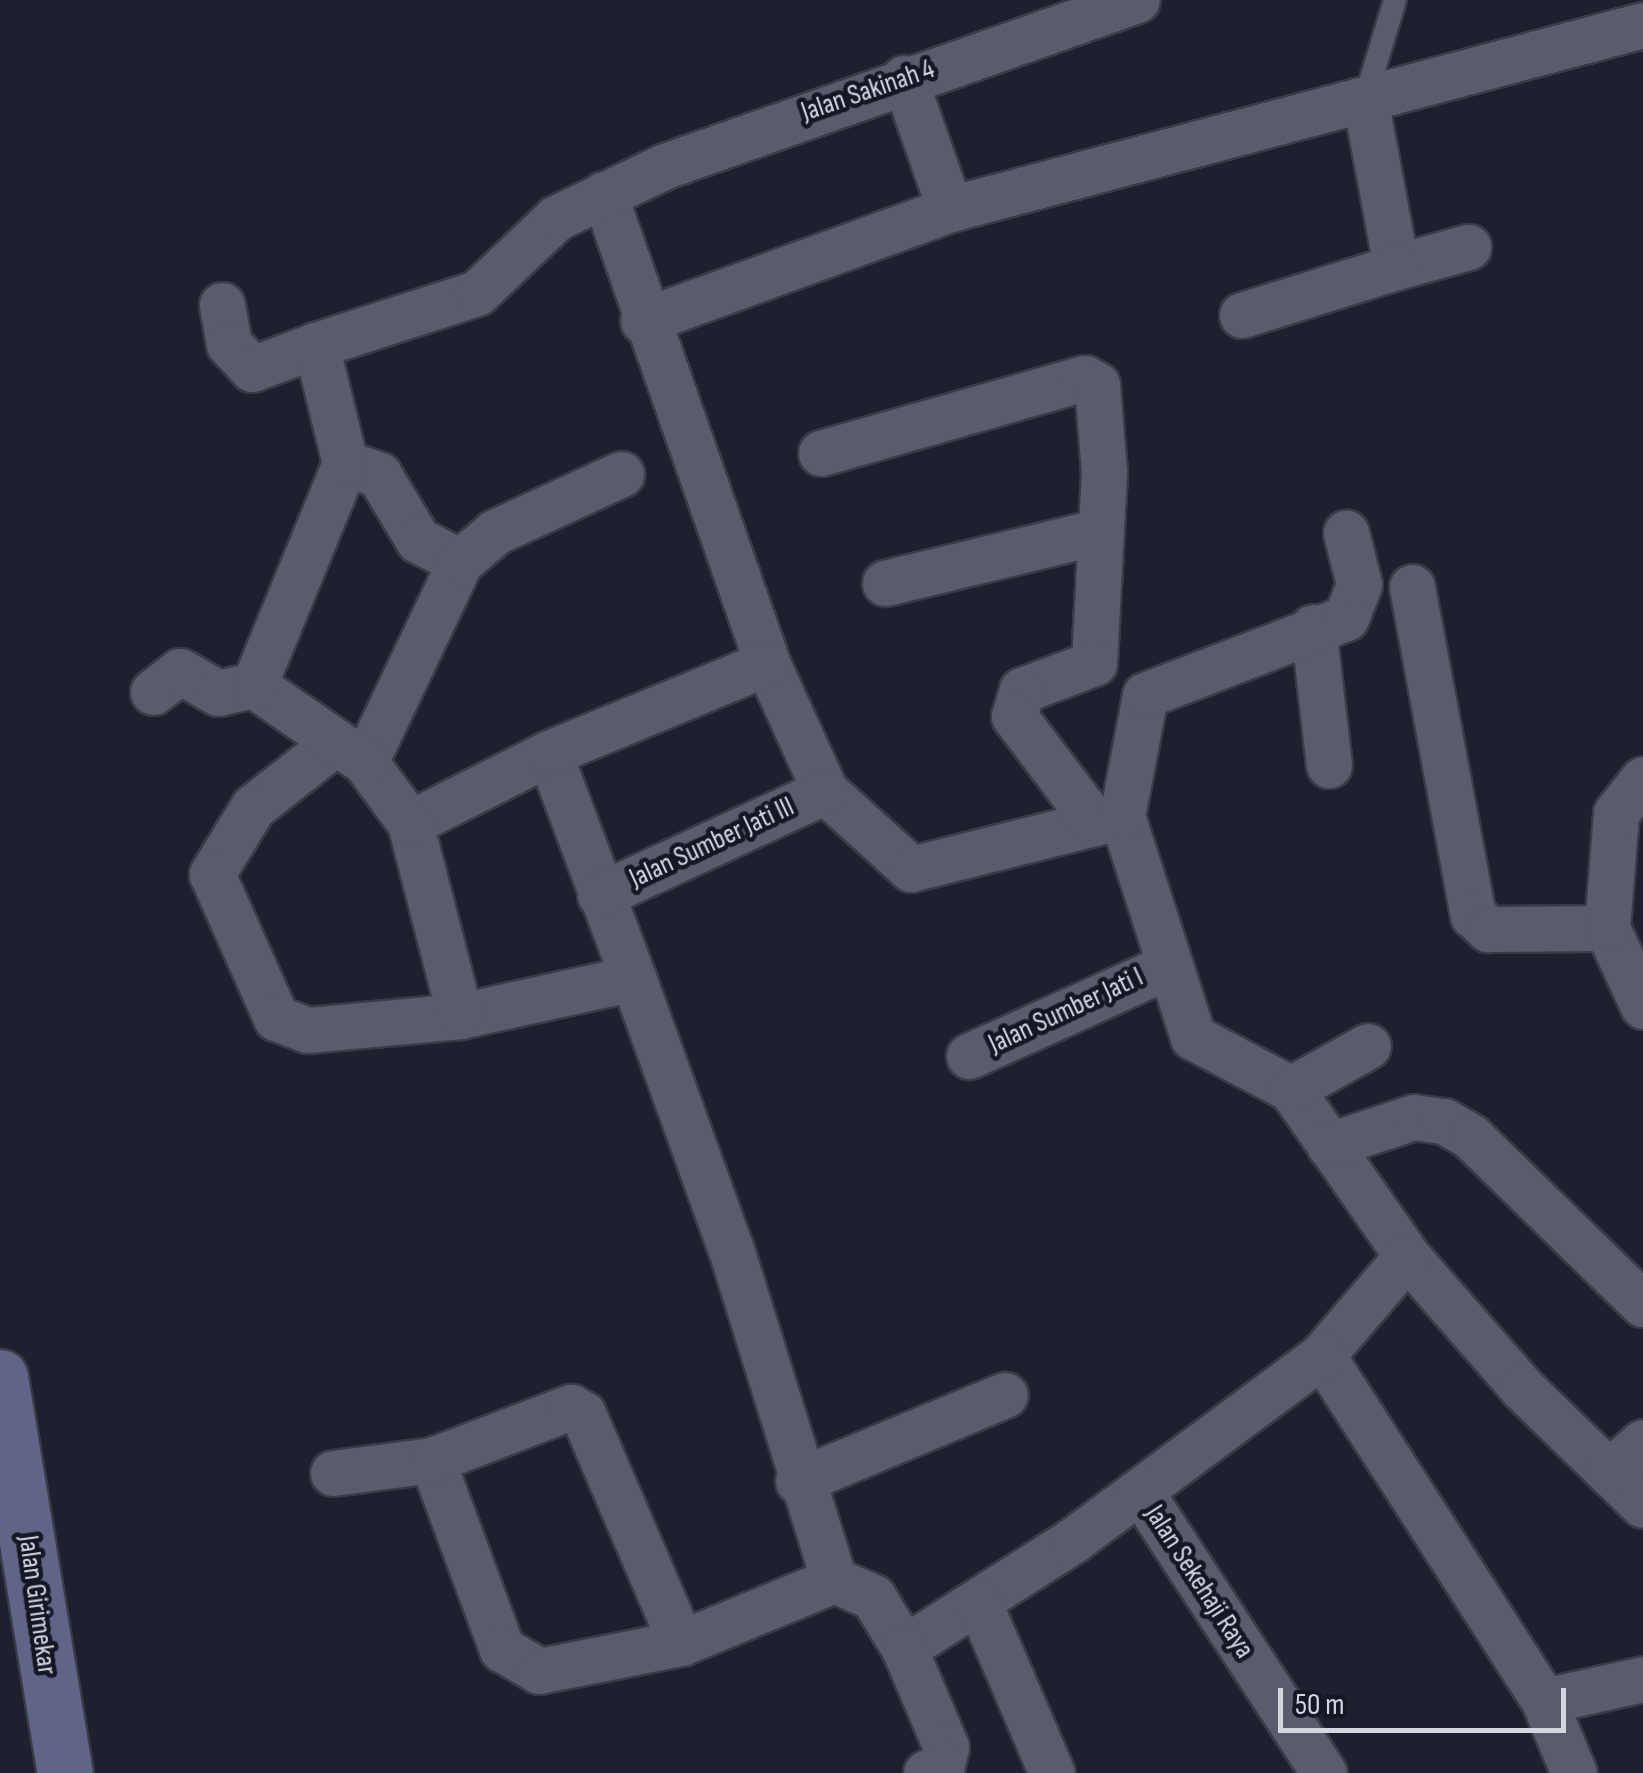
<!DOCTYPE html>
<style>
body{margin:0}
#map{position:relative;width:1643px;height:1773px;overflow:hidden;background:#1e202f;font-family:"Sofia Sans Condensed",sans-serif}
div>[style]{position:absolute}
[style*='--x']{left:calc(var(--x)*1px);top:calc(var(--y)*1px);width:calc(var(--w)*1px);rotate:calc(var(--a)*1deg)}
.roads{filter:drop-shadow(2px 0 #393b47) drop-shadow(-2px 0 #393b47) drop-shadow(0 2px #393b47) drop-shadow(0 -2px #393b47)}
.lane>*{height:22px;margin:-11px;padding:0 11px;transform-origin:11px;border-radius:11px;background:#595c6d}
.street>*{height:45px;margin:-22.5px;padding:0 22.5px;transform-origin:22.5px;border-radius:22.5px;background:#595c6d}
.secondary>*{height:55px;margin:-27.5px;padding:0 27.5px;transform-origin:27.5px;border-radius:27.5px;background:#606588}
span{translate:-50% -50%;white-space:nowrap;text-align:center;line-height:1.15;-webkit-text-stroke:9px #151725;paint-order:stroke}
.street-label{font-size:28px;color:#d4d6e0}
.scale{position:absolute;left:1278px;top:1688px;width:288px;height:45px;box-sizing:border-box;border:5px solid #d4d6e0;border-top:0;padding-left:12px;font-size:30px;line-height:35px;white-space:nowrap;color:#d4d6e0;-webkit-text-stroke:8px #151725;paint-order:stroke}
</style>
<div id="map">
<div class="roads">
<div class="lane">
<i style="--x:1365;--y:99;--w:103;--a:-73.1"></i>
</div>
<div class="street">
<i style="--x:904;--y:78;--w:139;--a:70.7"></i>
<i style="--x:1365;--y:99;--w:171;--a:79.5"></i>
<i style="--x:1396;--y:267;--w:75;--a:-15.5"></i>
<i style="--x:604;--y:194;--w:497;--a:70.8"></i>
<i style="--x:767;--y:663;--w:141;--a:65.6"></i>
<i style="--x:825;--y:791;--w:116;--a:42.2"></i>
<i style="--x:911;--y:869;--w:218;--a:-14.1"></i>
<i style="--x:1122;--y:816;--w:232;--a:72.2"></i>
<i style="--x:1193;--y:1037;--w:111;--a:28"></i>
<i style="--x:1291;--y:1089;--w:203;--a:55.2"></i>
<i style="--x:1407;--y:1256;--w:175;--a:48.9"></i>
<i style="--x:1522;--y:1388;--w:168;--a:44"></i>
<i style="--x:222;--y:305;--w:40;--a:80"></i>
<i style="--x:229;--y:344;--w:34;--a:47"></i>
<i style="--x:252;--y:369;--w:68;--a:-20.6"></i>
<i style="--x:1242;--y:315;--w:161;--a:-17.3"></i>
<i style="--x:643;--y:321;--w:327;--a:-20"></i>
<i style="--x:950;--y:209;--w:717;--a:-14.87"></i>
<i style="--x:821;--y:453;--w:274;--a:-15.9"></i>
<i style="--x:1085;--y:378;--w:14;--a:30"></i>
<i style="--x:1097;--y:385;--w:87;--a:85.4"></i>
<i style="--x:1104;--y:472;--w:191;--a:93"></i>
<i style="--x:1094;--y:663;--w:77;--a:159.4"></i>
<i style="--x:1022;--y:690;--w:27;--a:107"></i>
<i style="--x:1014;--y:716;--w:134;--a:52.9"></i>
<i style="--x:345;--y:463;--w:36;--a:19"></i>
<i style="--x:379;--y:475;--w:76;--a:59"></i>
<i style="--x:418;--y:540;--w:47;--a:27.6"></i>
<i style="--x:885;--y:583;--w:222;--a:-13.5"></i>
<i style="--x:1412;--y:587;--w:334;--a:79.5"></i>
<i style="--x:1473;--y:915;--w:21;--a:43"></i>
<i style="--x:1488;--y:929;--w:119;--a:-0.5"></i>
<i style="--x:1607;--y:928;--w:86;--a:65.2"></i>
<i style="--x:1313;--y:627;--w:139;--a:83.4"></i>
<i style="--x:153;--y:692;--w:34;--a:-38"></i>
<i style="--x:180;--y:671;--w:44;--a:30.1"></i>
<i style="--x:218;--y:693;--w:37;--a:-13"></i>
<i style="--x:336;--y:742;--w:105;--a:141.9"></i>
<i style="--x:253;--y:807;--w:79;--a:121.5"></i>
<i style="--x:212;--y:874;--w:158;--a:66"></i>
<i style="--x:276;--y:1018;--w:33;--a:21"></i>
<i style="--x:307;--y:1030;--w:154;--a:-5.2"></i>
<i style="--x:549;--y:753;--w:240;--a:69.5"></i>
<i style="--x:365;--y:762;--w:221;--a:-64.6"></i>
<i style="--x:460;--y:562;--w:46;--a:-40.6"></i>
<i style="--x:495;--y:532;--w:139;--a:-24.7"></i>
<i style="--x:1122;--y:816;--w:123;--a:-79.2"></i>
<i style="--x:1145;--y:695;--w:215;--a:-21"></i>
<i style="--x:1346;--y:618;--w:36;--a:-69"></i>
<i style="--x:1359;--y:584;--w:53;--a:-104.3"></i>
<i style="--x:410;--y:823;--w:156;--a:-26.7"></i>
<i style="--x:549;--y:753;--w:236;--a:-22.4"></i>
<i style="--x:600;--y:895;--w:248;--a:-24.8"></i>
<i style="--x:1607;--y:928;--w:115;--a:-85.5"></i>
<i style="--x:1616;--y:813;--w:43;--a:-51.5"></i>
<i style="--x:969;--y:1056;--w:214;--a:-24.3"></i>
<i style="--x:1291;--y:1089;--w:88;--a:-29.2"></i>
<i style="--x:1329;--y:1145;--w:89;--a:-18.2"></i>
<i style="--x:1414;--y:1117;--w:30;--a:8"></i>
<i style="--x:1444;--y:1121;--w:30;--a:30"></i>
<i style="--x:1470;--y:1136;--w:241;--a:44.2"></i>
<i style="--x:1407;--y:1256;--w:130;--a:130.6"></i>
<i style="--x:1322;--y:1355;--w:411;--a:57.3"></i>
<i style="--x:1544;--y:1701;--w:101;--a:-12.5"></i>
<i style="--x:432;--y:1460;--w:202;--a:69.7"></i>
<i style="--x:502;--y:1649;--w:43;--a:30.7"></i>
<i style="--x:539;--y:1671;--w:145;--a:-11.2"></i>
<i style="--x:681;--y:1643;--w:165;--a:-22.4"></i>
<i style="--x:834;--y:1580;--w:43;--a:23.6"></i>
<i style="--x:873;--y:1597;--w:60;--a:58.7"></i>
<i style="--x:904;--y:1648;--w:199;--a:-32.5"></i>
<i style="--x:1072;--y:1541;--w:312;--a:-36.6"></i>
<i style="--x:1609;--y:1472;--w:45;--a:-41.4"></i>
<i style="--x:333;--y:1473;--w:100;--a:-7.5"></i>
<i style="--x:432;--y:1460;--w:149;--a:-20.9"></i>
<i style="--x:571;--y:1407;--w:14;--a:30"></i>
<i style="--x:583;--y:1414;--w:249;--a:66.8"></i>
<i style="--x:798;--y:1481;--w:224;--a:-22.6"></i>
<i style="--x:1140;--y:1491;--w:337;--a:56.9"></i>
<i style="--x:834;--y:1580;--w:346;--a:-107.3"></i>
<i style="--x:731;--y:1250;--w:289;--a:-109.8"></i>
<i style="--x:633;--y:978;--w:177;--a:167.6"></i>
<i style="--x:460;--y:1016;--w:199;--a:-104.5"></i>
<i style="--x:410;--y:823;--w:76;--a:-126.4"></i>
<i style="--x:365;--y:762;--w:135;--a:-145.3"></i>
<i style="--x:254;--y:685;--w:240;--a:-67.7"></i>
<i style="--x:345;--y:463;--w:122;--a:-103.8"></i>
<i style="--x:316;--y:345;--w:169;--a:-17.9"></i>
<i style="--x:477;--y:293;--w:109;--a:-43.5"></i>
<i style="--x:556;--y:218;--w:121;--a:-25.5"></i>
<i style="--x:665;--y:166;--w:500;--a:-19.38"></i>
<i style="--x:979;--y:1603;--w:185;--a:66.8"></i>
<i style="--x:904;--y:1648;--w:108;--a:67"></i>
<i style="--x:946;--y:1747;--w:18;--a:103"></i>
<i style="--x:942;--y:1765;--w:18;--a:153"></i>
<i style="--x:1544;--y:1701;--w:78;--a:67.4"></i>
</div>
<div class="secondary">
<i style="--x:0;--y:1377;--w:401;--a:80.7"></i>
</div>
</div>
<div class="street-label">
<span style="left:868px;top:91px;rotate:-19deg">Jalan Sakinah 4</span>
<span style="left:712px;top:843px;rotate:-25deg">Jalan Sumber Jati III</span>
<span style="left:1066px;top:1011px;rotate:-25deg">Jalan Sumber Jati I</span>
<span style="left:1199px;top:1582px;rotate:57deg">Jalan Sekehaji Raya</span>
<span style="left:37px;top:1605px;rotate:82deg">Jalan Girimekar</span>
</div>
<div class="scale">50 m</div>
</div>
